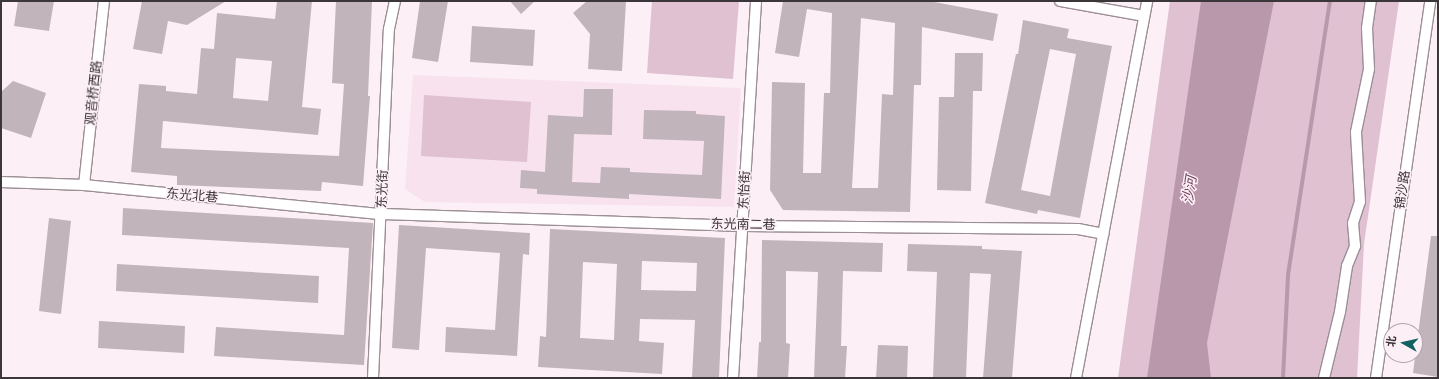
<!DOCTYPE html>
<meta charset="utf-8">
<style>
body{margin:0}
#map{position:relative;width:1439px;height:379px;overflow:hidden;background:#fdeff6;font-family:"Varela Round","Noto Sans SC",sans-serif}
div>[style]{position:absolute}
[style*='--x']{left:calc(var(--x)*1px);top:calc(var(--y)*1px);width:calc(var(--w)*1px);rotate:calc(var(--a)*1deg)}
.built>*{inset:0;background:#f8e2ee}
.green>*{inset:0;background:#dfc1d1}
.water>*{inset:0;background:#b898aa}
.stream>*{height:4px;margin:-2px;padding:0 2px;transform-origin:2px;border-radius:2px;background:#b898aa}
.building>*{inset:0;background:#c2b4bb}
.roads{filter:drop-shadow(1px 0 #9b8e95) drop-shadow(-1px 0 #9b8e95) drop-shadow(0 1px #9b8e95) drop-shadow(0 -1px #9b8e95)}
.street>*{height:10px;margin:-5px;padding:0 5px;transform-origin:5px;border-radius:5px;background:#fff}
span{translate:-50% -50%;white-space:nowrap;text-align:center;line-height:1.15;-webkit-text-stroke:3px #fdeff6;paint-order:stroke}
.street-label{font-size:13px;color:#3b3639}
.water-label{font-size:14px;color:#724460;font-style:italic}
.frame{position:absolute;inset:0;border:2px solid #3b3639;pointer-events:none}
.north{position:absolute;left:1383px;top:323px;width:40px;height:40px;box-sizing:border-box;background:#fdeff6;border:1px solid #afa5aa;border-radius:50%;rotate:278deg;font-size:11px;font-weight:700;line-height:16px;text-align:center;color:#3b3639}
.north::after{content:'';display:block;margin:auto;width:14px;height:18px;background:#116261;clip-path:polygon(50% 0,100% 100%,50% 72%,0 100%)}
</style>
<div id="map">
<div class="built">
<i style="clip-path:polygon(413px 75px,741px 88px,734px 207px,425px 202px,405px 189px)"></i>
</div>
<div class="green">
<i style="clip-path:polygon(652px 1px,739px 1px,733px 79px,647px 73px)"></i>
<i style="clip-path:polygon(1170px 1px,1399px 1px,1364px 244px,1357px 378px,1118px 378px)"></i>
<i style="clip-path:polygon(424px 95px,531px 102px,527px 162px,421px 156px)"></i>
</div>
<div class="water">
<i style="clip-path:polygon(1201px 1px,1274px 1px,1207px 343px,1211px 378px,1147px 378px)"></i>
</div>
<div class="stream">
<i style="--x:1283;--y:378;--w:103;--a:-87.2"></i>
<i style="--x:1288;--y:275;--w:277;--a:-81.3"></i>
</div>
<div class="building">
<i style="clip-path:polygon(18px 1px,54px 1px,49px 31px,14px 26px)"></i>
<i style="clip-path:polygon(142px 1px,226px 1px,187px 25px,168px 21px,162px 54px,133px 49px)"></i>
<i style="clip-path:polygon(evenodd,277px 1px,312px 1px,302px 107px,321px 109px,318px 135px,163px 121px,161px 148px,339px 156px,344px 84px,332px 83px,336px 1px,372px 1px,368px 96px,370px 96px,363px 186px,322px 182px,321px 191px,177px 185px,177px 176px,131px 172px,139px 84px,166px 86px,166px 91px,197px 94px,201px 48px,214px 49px,217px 13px,275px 19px,277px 1px,236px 58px,272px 61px,268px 101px,233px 98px,236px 58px)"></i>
<i style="clip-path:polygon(420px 1px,448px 1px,438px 62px,412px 58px)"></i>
<i style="clip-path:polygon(510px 1px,535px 1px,521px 14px)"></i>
<i style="clip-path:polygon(587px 1px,626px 1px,622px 71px,588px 69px,590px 34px,573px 13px)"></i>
<i style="clip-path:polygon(evenodd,783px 1px,929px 1px,998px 14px,993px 41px,922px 27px,921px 85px,914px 85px,910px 212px,783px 210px,770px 190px,772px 82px,805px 83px,803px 173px,821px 173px,824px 93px,830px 93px,832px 13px,807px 9px,799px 57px,775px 53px,783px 1px,861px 18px,895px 23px,893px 95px,882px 94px,878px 188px,852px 188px,861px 18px)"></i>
<i style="clip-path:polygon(evenodd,1023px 20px,1069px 29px,1067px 38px,1112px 46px,1080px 218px,1038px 210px,1037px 214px,985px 203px,1016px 54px,1018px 54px,1023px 20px,1050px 49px,1076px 54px,1050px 196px,1021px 190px,1050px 49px)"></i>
<i style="clip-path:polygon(472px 26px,535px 30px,533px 66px,470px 62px)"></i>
<i style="clip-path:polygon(955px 53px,983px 53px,982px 91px,973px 91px,971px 191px,937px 190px,939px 97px,954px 97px)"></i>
<i style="clip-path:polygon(13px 81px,46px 93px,31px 138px,1px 128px,1px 92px)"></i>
<i style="clip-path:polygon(584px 89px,613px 89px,612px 135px,574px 134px,572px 182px,600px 183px,601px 167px,630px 168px,630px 172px,702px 175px,704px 141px,643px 139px,644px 110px,696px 111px,696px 114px,725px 116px,721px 199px,629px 194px,629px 199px,537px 194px,537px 189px,520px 188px,521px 170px,545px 172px,548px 115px,583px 117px)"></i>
<i style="clip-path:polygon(123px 208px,373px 223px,364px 365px,214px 356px,216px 327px,344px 335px,349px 248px,122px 235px)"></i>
<i style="clip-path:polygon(49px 218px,71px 221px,61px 314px,39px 311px)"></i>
<i style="clip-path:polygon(399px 225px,530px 233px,529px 255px,523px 254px,517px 356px,445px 352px,446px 327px,495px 330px,500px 253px,426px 248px,419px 350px,392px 348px)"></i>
<i style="clip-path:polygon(evenodd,550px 229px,725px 238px,719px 378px,692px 378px,695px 320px,640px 319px,639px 341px,664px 343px,662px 374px,538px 367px,540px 336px,546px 337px,550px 229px,642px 261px,697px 263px,696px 291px,641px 290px,642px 261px,550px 229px,583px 262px,617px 264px,614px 340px,580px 338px,583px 262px)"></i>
<i style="clip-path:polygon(1431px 236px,1438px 236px,1438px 377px,1413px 373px)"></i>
<i style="clip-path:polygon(762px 240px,883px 243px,882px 272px,843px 271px,841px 346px,847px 346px,845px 378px,814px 378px,818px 272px,786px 271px,786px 343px,790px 344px,788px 378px,757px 378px,759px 342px,761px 342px)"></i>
<i style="clip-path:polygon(908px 244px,982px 246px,982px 249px,1022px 251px,1012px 378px,983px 378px,991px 274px,970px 273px,966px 378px,933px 378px,937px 272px,907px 271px)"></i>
<i style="clip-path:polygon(117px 264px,319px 276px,318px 303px,116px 291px)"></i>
<i style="clip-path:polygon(99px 321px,185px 326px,184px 353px,98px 348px)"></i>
<i style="clip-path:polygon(878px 345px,908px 346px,907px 378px,876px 378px)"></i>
</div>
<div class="roads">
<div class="street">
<i style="--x:1060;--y:1;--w:85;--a:10.1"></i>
<i style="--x:1;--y:182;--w:83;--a:2.1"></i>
<i style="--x:84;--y:185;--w:299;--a:5.6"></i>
<i style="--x:382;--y:214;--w:361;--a:1.9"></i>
<i style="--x:743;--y:226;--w:335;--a:0.5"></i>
<i style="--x:1078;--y:229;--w:26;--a:11"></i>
<i style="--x:84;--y:185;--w:185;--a:-83.8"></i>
<i style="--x:373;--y:378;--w:349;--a:-87.4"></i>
<i style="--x:389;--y:29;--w:29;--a:-78"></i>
<i style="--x:733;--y:378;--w:378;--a:-86.5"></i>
<i style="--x:1076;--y:378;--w:384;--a:-79.3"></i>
<i style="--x:1324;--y:378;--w:68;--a:-76.4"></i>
<i style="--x:1340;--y:312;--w:47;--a:-81.3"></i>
<i style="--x:1347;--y:266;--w:22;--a:-68"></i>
<i style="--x:1355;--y:246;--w:23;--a:-95"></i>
<i style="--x:1353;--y:223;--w:22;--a:-72"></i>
<i style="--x:1360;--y:202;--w:70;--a:-93.3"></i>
<i style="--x:1356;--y:132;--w:64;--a:-78.3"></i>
<i style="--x:1369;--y:69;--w:41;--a:-92.8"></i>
<i style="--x:1367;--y:28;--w:27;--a:-82"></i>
<i style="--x:1376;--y:378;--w:381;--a:-81.8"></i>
</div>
</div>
<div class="street-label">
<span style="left:94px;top:93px;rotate:-84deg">观音桥西路</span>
<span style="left:383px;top:189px;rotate:-88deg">东光街</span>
<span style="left:745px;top:190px;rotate:-87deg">东怡街</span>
<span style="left:1403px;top:190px;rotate:-82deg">锦沙路</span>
<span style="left:192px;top:196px;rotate:5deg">东光北巷</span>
<span style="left:743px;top:225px;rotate:1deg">东光南二巷</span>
</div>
<div class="water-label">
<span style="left:1190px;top:190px;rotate:-81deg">沙河</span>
</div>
<div class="frame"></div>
<div class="north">北</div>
</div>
